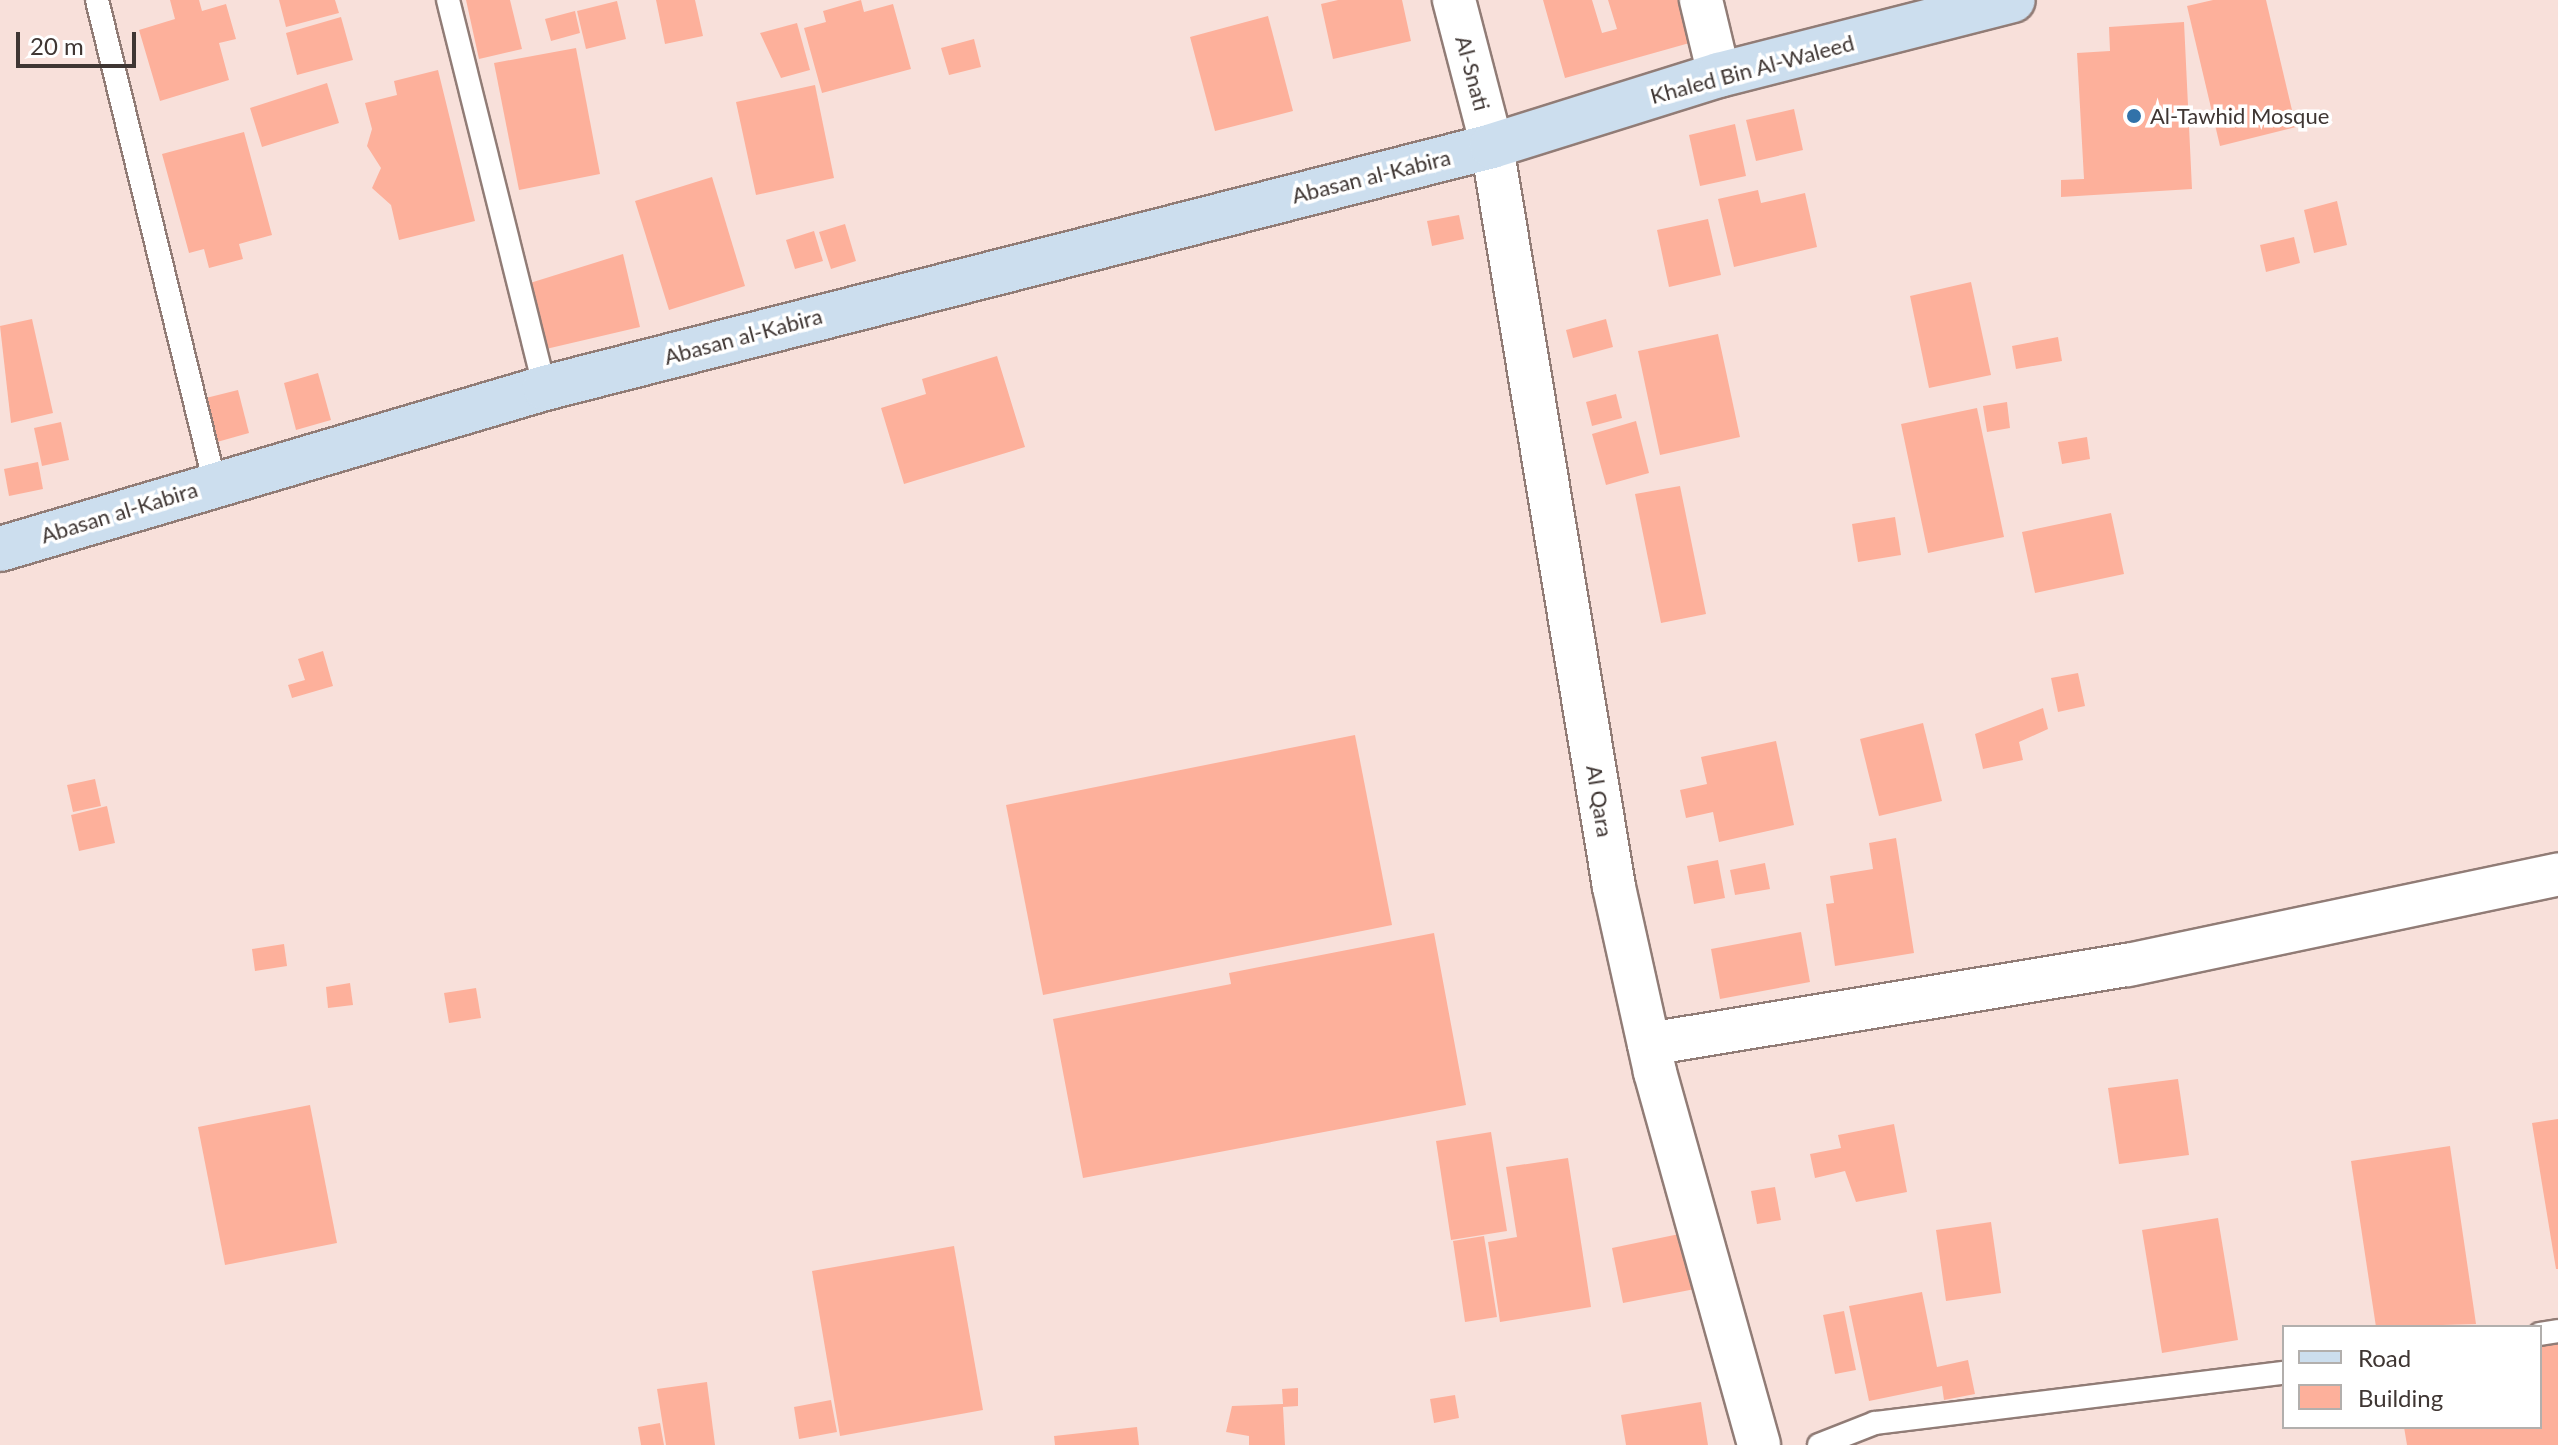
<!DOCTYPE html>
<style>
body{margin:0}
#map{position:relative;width:2558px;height:1445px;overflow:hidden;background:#f8e0da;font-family:Lato,sans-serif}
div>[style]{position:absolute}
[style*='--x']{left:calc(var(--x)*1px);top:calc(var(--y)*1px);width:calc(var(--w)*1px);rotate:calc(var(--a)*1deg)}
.building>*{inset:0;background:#fdb09b}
.roads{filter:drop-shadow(2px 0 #917c76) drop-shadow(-2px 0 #917c76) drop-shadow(0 2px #917c76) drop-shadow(0 -2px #917c76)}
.lane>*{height:22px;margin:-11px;padding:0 11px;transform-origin:11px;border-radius:11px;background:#fff}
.street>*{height:42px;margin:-21px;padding:0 21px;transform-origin:21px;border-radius:21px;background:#fff}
.secondary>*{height:44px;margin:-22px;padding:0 22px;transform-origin:22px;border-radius:22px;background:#ccdeee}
.dots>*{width:22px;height:22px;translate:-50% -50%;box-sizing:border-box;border:4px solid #fff;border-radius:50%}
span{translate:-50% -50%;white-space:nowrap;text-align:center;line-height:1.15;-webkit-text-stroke:7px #fff;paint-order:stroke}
.street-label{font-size:22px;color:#3f3633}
.poi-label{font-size:22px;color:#3f3633}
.left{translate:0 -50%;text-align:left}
.legend{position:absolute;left:2282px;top:1325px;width:260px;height:104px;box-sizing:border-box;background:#fff;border:2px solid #b2afad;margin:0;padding:10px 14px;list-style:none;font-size:24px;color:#3f3633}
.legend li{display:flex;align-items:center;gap:16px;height:40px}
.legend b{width:40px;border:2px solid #b2afad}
.scale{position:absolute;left:16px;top:32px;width:120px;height:36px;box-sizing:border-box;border:4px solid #3f3633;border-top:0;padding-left:10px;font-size:24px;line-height:28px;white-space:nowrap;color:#3f3633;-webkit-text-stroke:6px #fff;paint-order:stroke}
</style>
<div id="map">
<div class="building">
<i style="clip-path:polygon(170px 0,199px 0,202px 11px,226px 4px,236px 39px,219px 43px,229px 80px,160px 101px,139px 30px,175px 19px)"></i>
<i style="clip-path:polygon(279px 0,335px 0,339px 13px,286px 27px)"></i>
<i style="clip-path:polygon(466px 0,510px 0,522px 49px,479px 59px)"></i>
<i style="clip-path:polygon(656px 0,695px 0,703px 36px,665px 44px)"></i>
<i style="clip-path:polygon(861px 0,864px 12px,893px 4px,911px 69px,822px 93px,804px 28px,826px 22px,823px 11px)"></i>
<i style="clip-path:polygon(1338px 0,1402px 0,1411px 41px,1333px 59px,1321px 4px)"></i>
<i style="clip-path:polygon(1543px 0,1592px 0,1602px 33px,1617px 29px,1608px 0,1681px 0,1693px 42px,1565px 78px)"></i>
<i style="clip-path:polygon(2213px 0,2266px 0,2296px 127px,2220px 146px,2187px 6px)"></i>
<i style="clip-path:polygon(617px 1px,626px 39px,586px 49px,577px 11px)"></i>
<i style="clip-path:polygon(575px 11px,580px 33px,551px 41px,545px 19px)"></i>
<i style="clip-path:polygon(1268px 16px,1293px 111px,1215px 131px,1190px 37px)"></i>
<i style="clip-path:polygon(341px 17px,353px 60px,297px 75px,286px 33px)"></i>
<i style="clip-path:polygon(2184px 22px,2192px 189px,2061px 197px,2061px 180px,2084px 179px,2077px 53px,2110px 51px,2109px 27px)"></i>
<i style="clip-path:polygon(797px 23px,810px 70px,781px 78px,760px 33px)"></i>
<i style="clip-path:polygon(974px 39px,981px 67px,949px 75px,941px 48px)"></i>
<i style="clip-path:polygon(576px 48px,600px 174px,519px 190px,494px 63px)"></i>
<i style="clip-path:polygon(438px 70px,475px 221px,399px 240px,391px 205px,372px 188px,381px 168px,367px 146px,372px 129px,365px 103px,397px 95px,394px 81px)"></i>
<i style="clip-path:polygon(327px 83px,339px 123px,262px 147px,250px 108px)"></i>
<i style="clip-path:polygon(815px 85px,834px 178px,756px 195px,736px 102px)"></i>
<i style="clip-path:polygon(1794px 109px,1803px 150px,1756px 161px,1746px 120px)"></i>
<i style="clip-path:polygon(1735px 124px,1746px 176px,1700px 186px,1689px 135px)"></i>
<i style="clip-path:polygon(244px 132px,272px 235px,239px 244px,243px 259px,209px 268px,204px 249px,189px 253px,162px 154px)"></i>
<i style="clip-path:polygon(712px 177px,745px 286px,669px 310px,635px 201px)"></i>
<i style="clip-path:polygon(1758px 190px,1761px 203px,1805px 193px,1817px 247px,1734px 267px,1718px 199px)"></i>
<i style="clip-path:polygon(2337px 201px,2347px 245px,2314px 253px,2304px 210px)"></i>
<i style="clip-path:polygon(1459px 215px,1464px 239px,1432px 246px,1427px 221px)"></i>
<i style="clip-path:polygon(1708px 219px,1721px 275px,1669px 287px,1657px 230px)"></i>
<i style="clip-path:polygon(845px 224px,856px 261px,831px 269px,819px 232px)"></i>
<i style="clip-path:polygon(814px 231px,823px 261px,795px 269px,786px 240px)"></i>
<i style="clip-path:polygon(2294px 237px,2300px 263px,2266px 272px,2260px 245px)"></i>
<i style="clip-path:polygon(623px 254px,640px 327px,546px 349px,530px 283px)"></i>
<i style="clip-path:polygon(1971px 282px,1991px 375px,1929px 388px,1910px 296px)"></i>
<i style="clip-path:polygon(32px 319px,53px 413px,11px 423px,0 326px)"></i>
<i style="clip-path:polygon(1606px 319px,1613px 347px,1573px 358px,1566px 330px)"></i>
<i style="clip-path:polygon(1718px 334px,1740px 437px,1660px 455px,1638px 351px)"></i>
<i style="clip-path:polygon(2058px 337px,2062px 361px,2016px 369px,2012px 346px)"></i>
<i style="clip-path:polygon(997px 356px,1025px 447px,904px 484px,881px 408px,926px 394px,922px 379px)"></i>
<i style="clip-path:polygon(318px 373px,331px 420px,296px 430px,284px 383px)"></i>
<i style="clip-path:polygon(238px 390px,249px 433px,217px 442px,206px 398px)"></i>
<i style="clip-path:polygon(1616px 394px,1622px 418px,1592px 426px,1586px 402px)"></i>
<i style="clip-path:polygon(2007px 402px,2010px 428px,1987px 432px,1983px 406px)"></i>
<i style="clip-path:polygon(1977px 408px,2004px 537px,1928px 553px,1901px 424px)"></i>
<i style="clip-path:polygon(1636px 421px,1649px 473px,1606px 485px,1592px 434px)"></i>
<i style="clip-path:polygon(61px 422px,69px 460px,42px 466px,34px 428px)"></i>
<i style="clip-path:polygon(2087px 437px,2090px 459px,2062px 464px,2058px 442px)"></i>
<i style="clip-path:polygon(38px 462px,43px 489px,9px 496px,4px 469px)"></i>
<i style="clip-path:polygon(1680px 486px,1706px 614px,1661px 623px,1635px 494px)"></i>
<i style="clip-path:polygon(2111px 513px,2124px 574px,2035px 593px,2022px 532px)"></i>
<i style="clip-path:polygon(1895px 517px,1901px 555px,1858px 562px,1852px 524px)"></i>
<i style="clip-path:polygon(323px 651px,333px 686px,292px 698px,288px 685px,305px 680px,298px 659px)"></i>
<i style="clip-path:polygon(2078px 673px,2085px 706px,2058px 712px,2051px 678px)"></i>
<i style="clip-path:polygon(2043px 708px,2048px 729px,2019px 742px,2023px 760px,1983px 769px,1975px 734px)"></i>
<i style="clip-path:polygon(1923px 723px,1942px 801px,1879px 816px,1860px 739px)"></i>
<i style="clip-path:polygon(1355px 735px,1392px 925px,1043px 995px,1006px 805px)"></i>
<i style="clip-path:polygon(1776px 741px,1794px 825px,1719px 842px,1713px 812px,1686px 818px,1680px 790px,1707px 784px,1701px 757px)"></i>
<i style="clip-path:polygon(95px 779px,101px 806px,73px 812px,67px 785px)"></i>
<i style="clip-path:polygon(107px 806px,115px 843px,79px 851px,71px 815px)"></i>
<i style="clip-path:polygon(1896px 838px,1914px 953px,1835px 966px,1826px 904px,1834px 903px,1830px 876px,1873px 869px,1869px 843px)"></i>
<i style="clip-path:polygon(1718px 860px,1725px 898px,1694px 904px,1687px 866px)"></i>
<i style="clip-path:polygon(1765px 863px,1770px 889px,1735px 895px,1730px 870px)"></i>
<i style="clip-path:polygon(1801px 932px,1810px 982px,1720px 999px,1711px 949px)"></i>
<i style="clip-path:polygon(1434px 933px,1466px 1105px,1083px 1178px,1053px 1019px,1231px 984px,1229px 973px)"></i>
<i style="clip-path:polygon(284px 944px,287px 966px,255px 971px,252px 949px)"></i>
<i style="clip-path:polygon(350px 983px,353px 1005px,328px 1008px,326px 987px)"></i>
<i style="clip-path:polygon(476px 988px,481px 1018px,449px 1023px,444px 993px)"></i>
<i style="clip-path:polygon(2178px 1079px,2189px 1155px,2119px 1164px,2108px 1088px)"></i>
<i style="clip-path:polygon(310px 1105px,337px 1243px,225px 1265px,198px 1127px)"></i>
<i style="clip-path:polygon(2558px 1119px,2558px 1269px,2556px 1269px,2532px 1123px)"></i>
<i style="clip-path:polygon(1894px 1124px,1907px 1192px,1856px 1202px,1845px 1171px,1815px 1178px,1810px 1154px,1841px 1148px,1838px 1135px)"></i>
<i style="clip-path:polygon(1491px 1132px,1507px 1231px,1451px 1240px,1436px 1141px)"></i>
<i style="clip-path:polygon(2450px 1146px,2476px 1324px,2376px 1327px,2351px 1161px)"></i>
<i style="clip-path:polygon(1568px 1158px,1591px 1307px,1500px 1322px,1488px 1242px,1517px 1237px,1506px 1167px)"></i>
<i style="clip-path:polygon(1775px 1187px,1781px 1220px,1757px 1224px,1751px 1191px)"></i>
<i style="clip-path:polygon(2218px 1218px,2238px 1340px,2162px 1353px,2142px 1230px)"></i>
<i style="clip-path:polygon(1991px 1222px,2001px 1293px,1946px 1301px,1936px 1230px)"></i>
<i style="clip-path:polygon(1684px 1233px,1695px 1289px,1623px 1303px,1612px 1248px)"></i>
<i style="clip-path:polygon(1484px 1236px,1497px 1317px,1465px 1322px,1453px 1241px)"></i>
<i style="clip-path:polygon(954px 1246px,983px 1410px,840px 1436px,812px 1271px)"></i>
<i style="clip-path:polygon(1922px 1292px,1937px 1367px,1968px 1360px,1975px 1394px,1944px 1400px,1942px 1386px,1869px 1401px,1849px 1306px)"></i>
<i style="clip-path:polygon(1844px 1311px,1856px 1370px,1835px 1374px,1823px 1315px)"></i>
<i style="clip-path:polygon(2558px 1342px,2558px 1445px,2407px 1445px,2404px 1427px,2540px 1427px,2540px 1345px)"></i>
<i style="clip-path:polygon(707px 1382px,715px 1445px,666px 1445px,657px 1389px)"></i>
<i style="clip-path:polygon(1298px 1388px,1298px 1406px,1283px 1407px,1285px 1445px,1249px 1445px,1249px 1436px,1226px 1432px,1232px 1406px,1283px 1404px,1282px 1389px)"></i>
<i style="clip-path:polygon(1455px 1395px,1459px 1418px,1434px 1423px,1430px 1399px)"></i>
<i style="clip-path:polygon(831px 1400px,837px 1432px,799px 1439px,794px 1407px)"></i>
<i style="clip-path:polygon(1701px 1402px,1708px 1445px,1626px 1445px,1621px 1415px)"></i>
<i style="clip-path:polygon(660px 1423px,664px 1445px,641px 1445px,638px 1427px)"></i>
<i style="clip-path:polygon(1137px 1427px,1139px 1445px,1055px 1445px,1054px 1436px)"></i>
</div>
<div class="roads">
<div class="lane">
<i style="--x:97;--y:0;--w:497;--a:76.3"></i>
<i style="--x:448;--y:0;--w:400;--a:76"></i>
<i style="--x:2540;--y:1334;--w:18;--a:-9"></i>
<i style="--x:1819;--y:1445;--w:60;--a:-21.4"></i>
<i style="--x:1875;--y:1423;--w:412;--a:-7"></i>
</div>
<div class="street">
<i style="--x:1454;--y:0;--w:151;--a:75.4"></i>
<i style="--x:1492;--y:146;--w:751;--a:80.65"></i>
<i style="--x:1614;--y:887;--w:189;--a:77.5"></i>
<i style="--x:1655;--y:1072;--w:387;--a:74.4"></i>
<i style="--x:1701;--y:0;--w:77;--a:76.5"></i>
<i style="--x:1649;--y:1044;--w:485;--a:-9.4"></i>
<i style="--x:2128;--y:965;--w:440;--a:-11.9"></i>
</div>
<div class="secondary">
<i style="--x:0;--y:549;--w:568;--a:-16.46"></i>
<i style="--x:545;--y:388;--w:977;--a:-14.33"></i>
<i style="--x:1492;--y:146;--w:238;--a:-17.4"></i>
<i style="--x:1719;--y:75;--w:303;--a:-14.3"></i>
</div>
</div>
<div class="dots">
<i style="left:2134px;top:116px;background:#3172a9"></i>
</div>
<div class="street-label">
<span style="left:1752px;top:69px;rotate:-15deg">Khaled Bin Al-Waleed</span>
<span style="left:1473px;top:73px;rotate:75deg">Al-Snati</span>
<span style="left:1371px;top:176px;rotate:-14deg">Abasan al-Kabira</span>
<span style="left:743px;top:336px;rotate:-15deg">Abasan al-Kabira</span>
<span style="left:119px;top:512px;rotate:-17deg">Abasan al-Kabira</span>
<span style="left:1600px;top:801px;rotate:81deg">Al Qara</span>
</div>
<div class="poi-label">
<span class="left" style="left:2150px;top:116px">Al-Tawhid Mosque</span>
</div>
<ul class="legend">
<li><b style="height:10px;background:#ccdeee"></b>Road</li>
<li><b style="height:22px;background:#fdb09b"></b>Building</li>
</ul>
<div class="scale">20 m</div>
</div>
